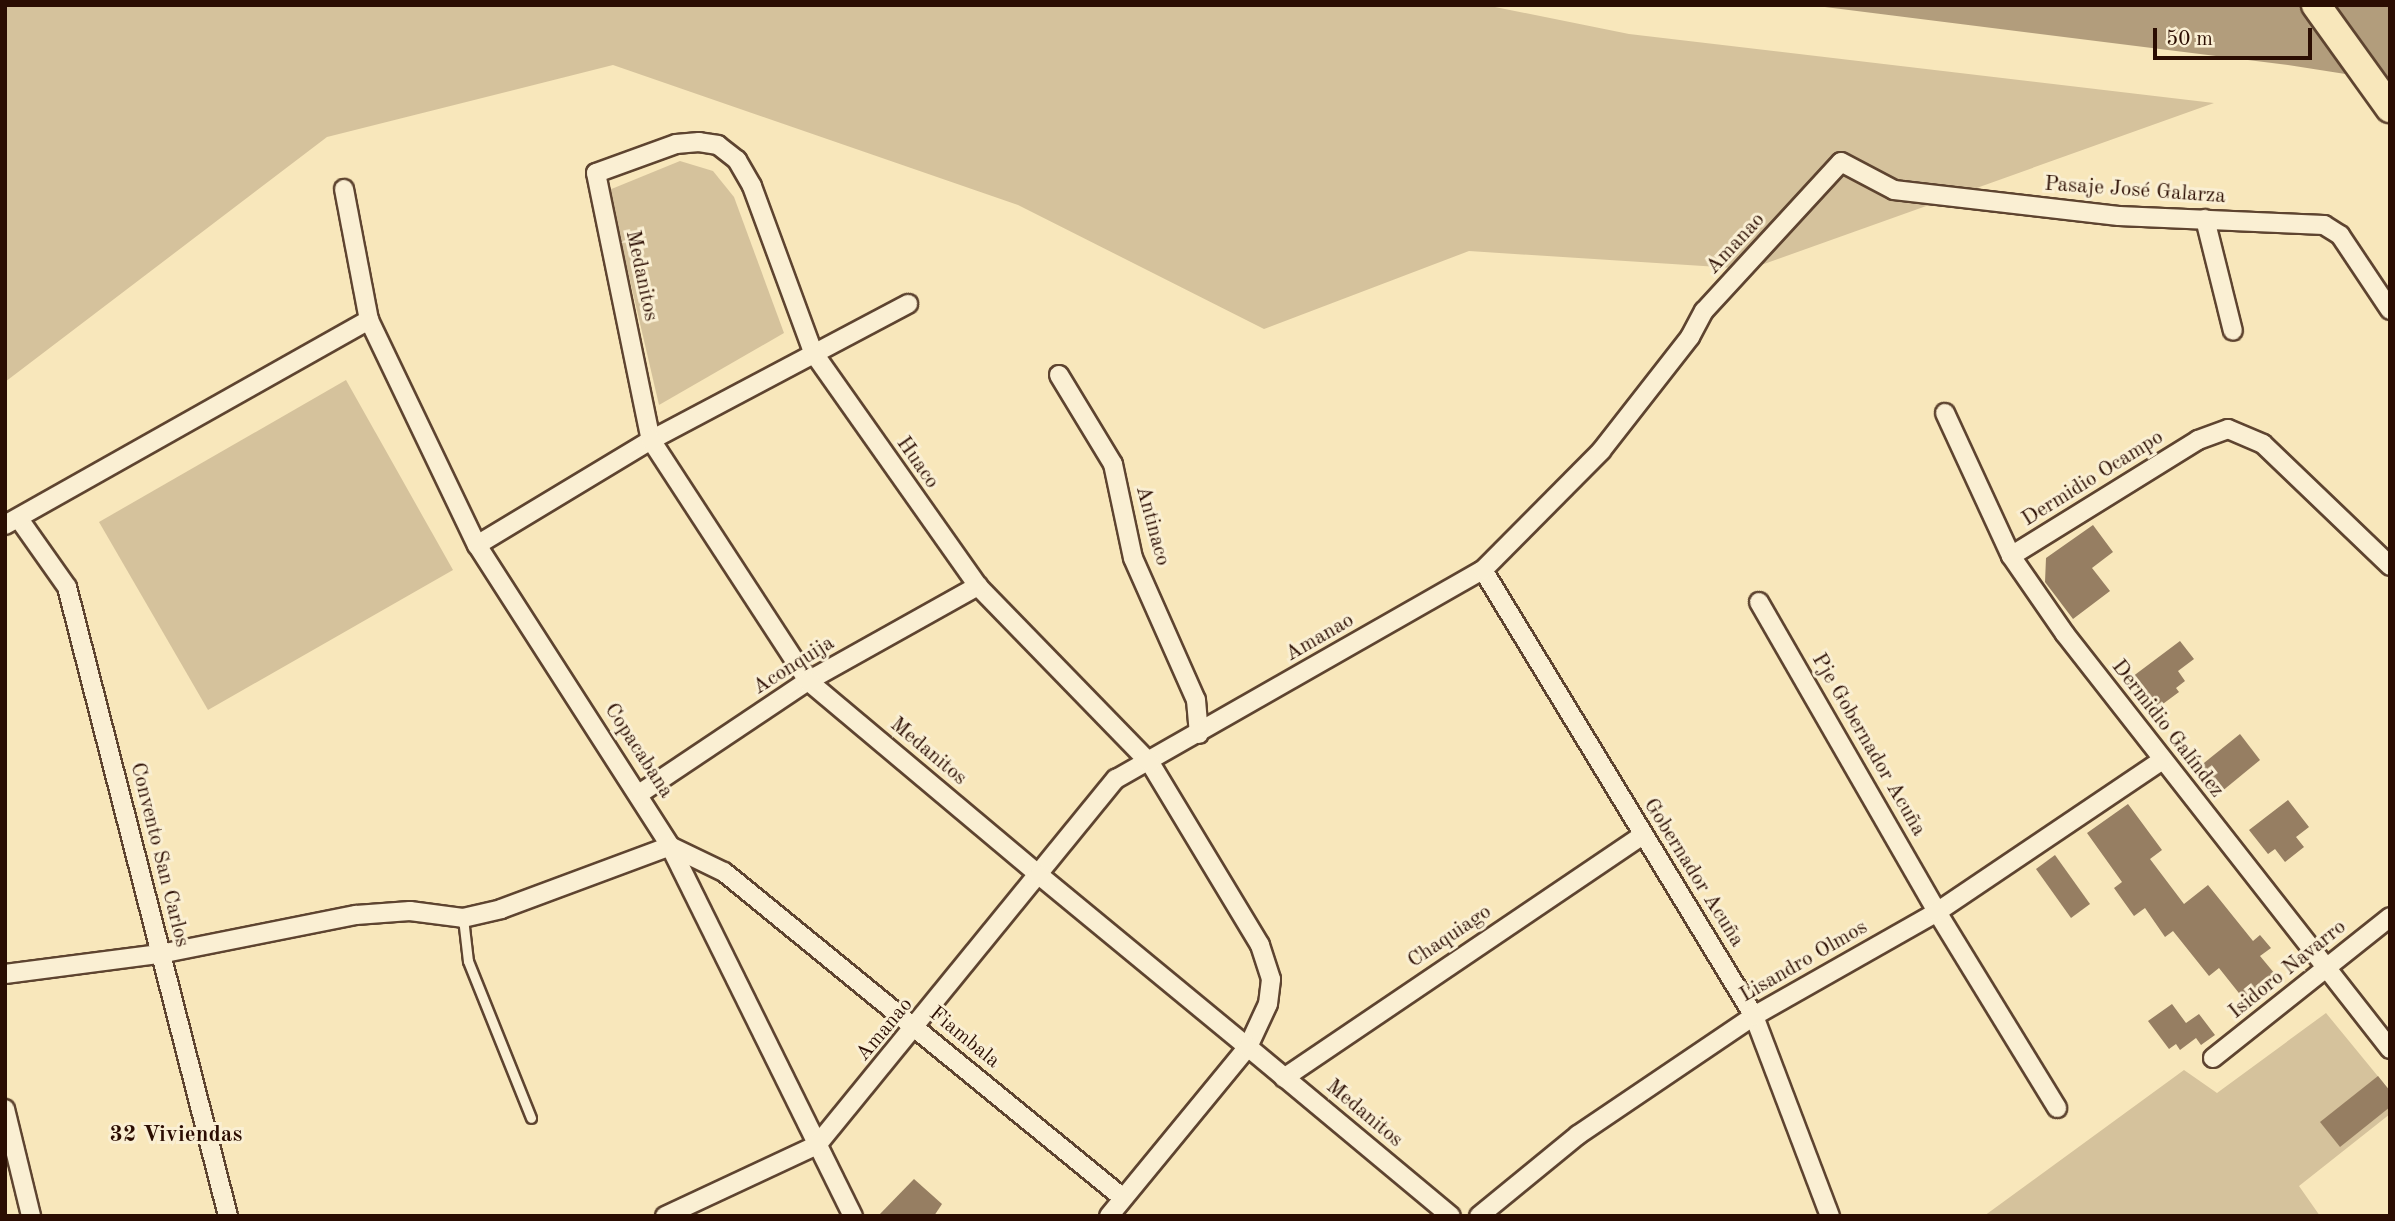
<!DOCTYPE html>
<meta charset="utf-8">
<style>
body{margin:0}
#map{position:relative;width:2395px;height:1221px;overflow:hidden;background:#f8e7bb;font-family:"Old Standard TT",serif}
div>[style]{position:absolute}
[style*='--x']{left:calc(var(--x)*1px);top:calc(var(--y)*1px);width:calc(var(--w)*1px);rotate:calc(var(--a)*1deg)}
.green>*{inset:0;background:#d5c29c}
.water>*{inset:0;background:#b29d7c}
.building>*{inset:0;background:#967e62}
.roads{filter:drop-shadow(2px 0 #5e4430) drop-shadow(-2px 0 #5e4430) drop-shadow(0 2px #5e4430) drop-shadow(0 -2px #5e4430)}
.service>*{height:9px;margin:-4.5px;padding:0 4.5px;transform-origin:4.5px;border-radius:4.5px;background:#faefd3}
.minor>*{height:18px;margin:-9px;padding:0 9px;transform-origin:9px;border-radius:9px;background:#faefd3}
.primary>*{height:28px;margin:-14px;padding:0 14px;transform-origin:14px;border-radius:14px;background:#f8e7bb}
span{translate:-50% -50%;white-space:nowrap;text-align:center;line-height:1.15;-webkit-text-stroke:6px #faefd3;paint-order:stroke}
.street-label{font-size:21px;color:#2b0d02}
.neighbourhood-label{font-size:23px;color:#2b0d02;font-weight:700}
.frame{position:absolute;inset:0;border:7px solid #2b0d02;pointer-events:none}
.scale{position:absolute;left:2153px;top:28px;width:159px;height:32px;box-sizing:border-box;border:4px solid #2b0d02;border-top:0;padding-left:9px;font-size:21px;line-height:24px;white-space:nowrap;color:#2b0d02;-webkit-text-stroke:5px #faefd3;paint-order:stroke}
</style>
<div id="map">
<div class="green">
<i style="clip-path:polygon(5px 5px,1485px 5px,1629px 34px,2214px 103px,1750px 269px,1469px 251px,1264px 329px,1018px 205px,613px 65px,327px 137px,5px 382px)"></i>
<i style="clip-path:polygon(680px 161px,713px 171px,734px 197px,784px 333px,659px 405px,609px 190px)"></i>
<i style="clip-path:polygon(346px 380px,453px 570px,208px 710px,99px 522px)"></i>
<i style="clip-path:polygon(2326px 1013px,2390px 1091px,2390px 1114px,2299px 1186px,2320px 1216px,1984px 1216px,2184px 1070px,2217px 1093px)"></i>
</div>
<div class="water">
<i style="clip-path:polygon(1809px 5px,2390px 5px,2390px 81px,2288px 65px)"></i>
</div>
<div class="building">
<i style="clip-path:polygon(2093px 525px,2113px 552px,2092px 568px,2110px 591px,2073px 619px,2045px 582px,2046px 558px)"></i>
<i style="clip-path:polygon(2180px 641px,2194px 659px,2178px 671px,2185px 681px,2176px 688px,2179px 692px,2148px 715px,2124px 683px)"></i>
<i style="clip-path:polygon(2240px 734px,2260px 760px,2215px 797px,2194px 771px)"></i>
<i style="clip-path:polygon(2288px 800px,2309px 827px,2296px 837px,2304px 847px,2285px 862px,2275px 849px,2268px 854px,2249px 830px)"></i>
<i style="clip-path:polygon(2128px 804px,2162px 850px,2150px 859px,2184px 904px,2208px 885px,2253px 941px,2260px 935px,2271px 948px,2260px 956px,2275px 974px,2259px 987px,2266px 995px,2250px 1007px,2219px 968px,2209px 976px,2173px 931px,2165px 937px,2145px 908px,2134px 916px,2114px 888px,2122px 882px,2087px 833px)"></i>
<i style="clip-path:polygon(2055px 855px,2090px 904px,2071px 918px,2036px 869px)"></i>
<i style="clip-path:polygon(2172px 1004px,2186px 1023px,2199px 1014px,2215px 1035px,2201px 1045px,2196px 1038px,2180px 1050px,2176px 1044px,2169px 1049px,2148px 1021px)"></i>
<i style="clip-path:polygon(2378px 1076px,2390px 1091px,2390px 1107px,2340px 1147px,2320px 1122px)"></i>
<i style="clip-path:polygon(914px 1179px,942px 1204px,934px 1216px,878px 1216px)"></i>
</div>
<div class="roads">
<div class="service">
<i style="--x:463;--y:918;--w:43;--a:83.4"></i>
<i style="--x:468;--y:961;--w:169;--a:68.1"></i>
</div>
<div class="minor">
<i style="--x:344;--y:189;--w:133;--a:79.2"></i>
<i style="--x:369;--y:320;--w:250;--a:64.4"></i>
<i style="--x:477;--y:545;--w:358;--a:57.3"></i>
<i style="--x:670;--y:846;--w:413;--a:63.7"></i>
<i style="--x:2205;--y:219;--w:115;--a:76"></i>
<i style="--x:1059;--y:375;--w:104;--a:58.8"></i>
<i style="--x:1113;--y:464;--w:96;--a:78"></i>
<i style="--x:1133;--y:558;--w:155;--a:66.1"></i>
<i style="--x:1196;--y:700;--w:34;--a:85"></i>
<i style="--x:1945;--y:413;--w:157;--a:65.2"></i>
<i style="--x:2011;--y:556;--w:95;--a:55.3"></i>
<i style="--x:2065;--y:634;--w:527;--a:51.93"></i>
<i style="--x:19;--y:519;--w:83;--a:54.8"></i>
<i style="--x:67;--y:587;--w:649;--a:75.64"></i>
<i style="--x:5;--y:525;--w:418;--a:-29.4"></i>
<i style="--x:477;--y:545;--w:203;--a:-31.1"></i>
<i style="--x:651;--y:440;--w:291;--a:-27.9"></i>
<i style="--x:2011;--y:556;--w:220;--a:-31.8"></i>
<i style="--x:2198;--y:440;--w:32;--a:-20"></i>
<i style="--x:2228;--y:429;--w:38;--a:23"></i>
<i style="--x:2263;--y:444;--w:176;--a:43.8"></i>
<i style="--x:1483;--y:570;--w:522;--a:58.72"></i>
<i style="--x:1754;--y:1016;--w:214;--a:69.2"></i>
<i style="--x:1759;--y:602;--w:357;--a:60.1"></i>
<i style="--x:1937;--y:912;--w:230;--a:58.5"></i>
<i style="--x:639;--y:794;--w:203;--a:-33.8"></i>
<i style="--x:808;--y:681;--w:195;--a:-29.2"></i>
<i style="--x:5;--y:974;--w:156;--a:-7.4"></i>
<i style="--x:160;--y:954;--w:200;--a:-11.3"></i>
<i style="--x:356;--y:915;--w:54;--a:-4.2"></i>
<i style="--x:410;--y:911;--w:53;--a:7.5"></i>
<i style="--x:463;--y:918;--w:39;--a:-13"></i>
<i style="--x:501;--y:909;--w:180;--a:-20.4"></i>
<i style="--x:670;--y:846;--w:60;--a:25.7"></i>
<i style="--x:724;--y:872;--w:515;--a:39.25"></i>
<i style="--x:2213;--y:1058;--w:226;--a:-38.5"></i>
<i style="--x:1284;--y:1078;--w:434;--a:-34.1"></i>
<i style="--x:5;--y:1109;--w:110;--a:76.3"></i>
<i style="--x:665;--y:1216;--w:168;--a:-25"></i>
<i style="--x:817;--y:1145;--w:473;--a:-50.8"></i>
<i style="--x:1116;--y:779;--w:422;--a:-29.7"></i>
<i style="--x:1483;--y:570;--w:168;--a:-45.2"></i>
<i style="--x:1601;--y:451;--w:145;--a:-52"></i>
<i style="--x:1690;--y:337;--w:30;--a:-62"></i>
<i style="--x:1704;--y:311;--w:202;--a:-47.4"></i>
<i style="--x:1841;--y:162;--w:60;--a:27.8"></i>
<i style="--x:1894;--y:190;--w:226;--a:6.6"></i>
<i style="--x:2119;--y:216;--w:205;--a:2.5"></i>
<i style="--x:2324;--y:225;--w:19;--a:32"></i>
<i style="--x:2340;--y:235;--w:90;--a:56.3"></i>
<i style="--x:1109;--y:1216;--w:219;--a:-50.6"></i>
<i style="--x:1248;--y:1047;--w:47;--a:-65.1"></i>
<i style="--x:1268;--y:1004;--w:25;--a:-83"></i>
<i style="--x:1271;--y:979;--w:36;--a:-108"></i>
<i style="--x:1260;--y:945;--w:213;--a:-121.1"></i>
<i style="--x:1150;--y:763;--w:247;--a:-134.2"></i>
<i style="--x:978;--y:586;--w:286;--a:-125.2"></i>
<i style="--x:813;--y:352;--w:177;--a:-110.2"></i>
<i style="--x:752;--y:186;--w:30;--a:-120"></i>
<i style="--x:737;--y:160;--w:24;--a:-142"></i>
<i style="--x:718;--y:145;--w:19;--a:-171"></i>
<i style="--x:699;--y:142;--w:23;--a:175"></i>
<i style="--x:676;--y:144;--w:85;--a:160.1"></i>
<i style="--x:596;--y:173;--w:273;--a:78.4"></i>
<i style="--x:651;--y:440;--w:288;--a:56.9"></i>
<i style="--x:808;--y:681;--w:302;--a:40"></i>
<i style="--x:1039;--y:875;--w:271;--a:39.5"></i>
<i style="--x:1248;--y:1047;--w:264;--a:39.8"></i>
<i style="--x:1479;--y:1216;--w:128;--a:-39.3"></i>
<i style="--x:1578;--y:1135;--w:212;--a:-34.1"></i>
<i style="--x:1754;--y:1016;--w:210;--a:-29.6"></i>
<i style="--x:1937;--y:912;--w:270;--a:-34"></i>
</div>
<div class="primary">
<i style="--x:2316;--y:5;--w:127;--a:54.3"></i>
</div>
</div>
<div class="street-label">
<span style="left:2135px;top:191px;rotate:4deg">Pasaje José Galarza</span>
<span style="left:1736px;top:244px;rotate:-47deg">Amanao</span>
<span style="left:641px;top:276px;rotate:78deg">Medanitos</span>
<span style="left:917px;top:463px;rotate:55deg">Huaco</span>
<span style="left:2093px;top:479px;rotate:-32deg">Dermidio Ocampo</span>
<span style="left:1152px;top:526px;rotate:75deg">Antinaco</span>
<span style="left:1320px;top:638px;rotate:-30deg">Amanao</span>
<span style="left:794px;top:666px;rotate:-32deg">Aconquija</span>
<span style="left:2167px;top:729px;rotate:52deg">Dermidio Galíndez</span>
<span style="left:1868px;top:745px;rotate:60deg">Pje Gobernador Acuña</span>
<span style="left:638px;top:751px;rotate:57deg">Copacabana</span>
<span style="left:928px;top:752px;rotate:40deg">Medanitos</span>
<span style="left:159px;top:855px;rotate:76deg">Convento San Carlos</span>
<span style="left:1693px;top:873px;rotate:58deg">Gobernador Acuña</span>
<span style="left:1450px;top:937px;rotate:-34deg">Chaquiago</span>
<span style="left:1804px;top:962px;rotate:-30deg">Lisandro Olmos</span>
<span style="left:2288px;top:970px;rotate:-39deg">Isidoro Navarro</span>
<span style="left:885px;top:1030px;rotate:-50deg">Amanao</span>
<span style="left:964px;top:1038px;rotate:39deg">Fiambala</span>
<span style="left:1364px;top:1114px;rotate:40deg">Medanitos</span>
</div>
<div class="neighbourhood-label">
<span style="left:176px;top:1135px">32 Viviendas</span>
</div>
<div class="frame"></div>
<div class="scale">50 m</div>
</div>
